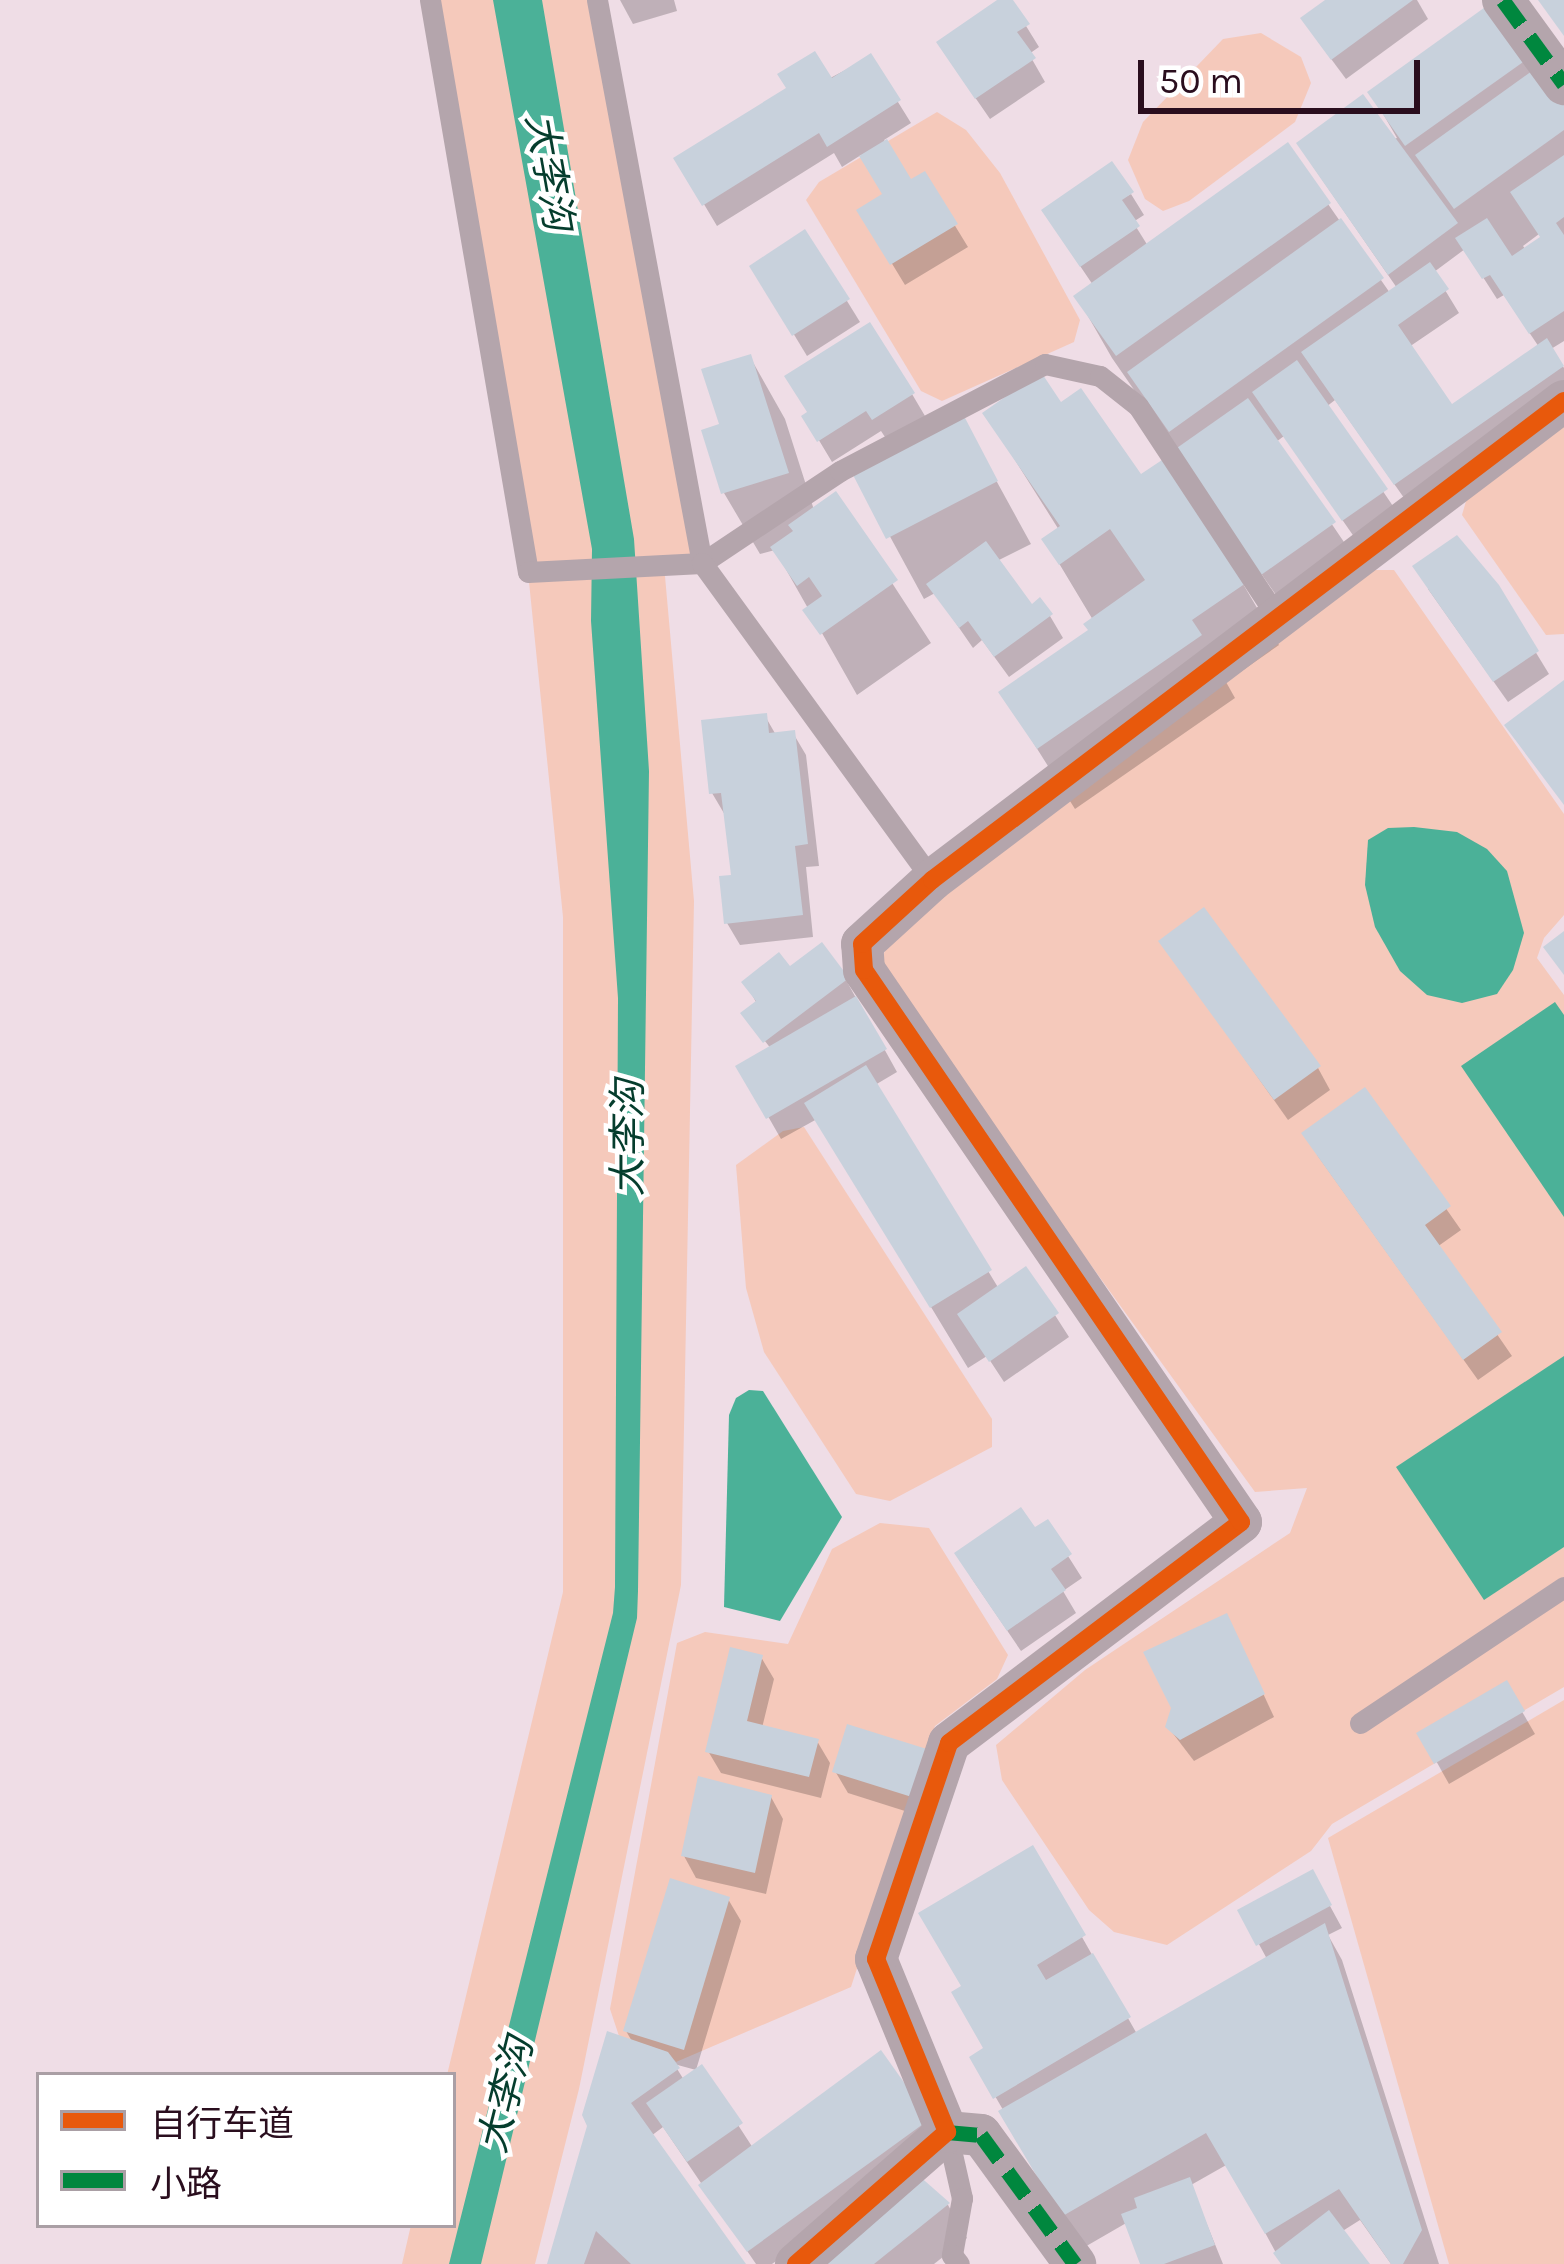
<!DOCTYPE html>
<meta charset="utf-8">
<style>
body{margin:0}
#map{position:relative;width:1564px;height:2264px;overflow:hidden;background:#efdde6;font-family:Karla,"Noto Sans SC",sans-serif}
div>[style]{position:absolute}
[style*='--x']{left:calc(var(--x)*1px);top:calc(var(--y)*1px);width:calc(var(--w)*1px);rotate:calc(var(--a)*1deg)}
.green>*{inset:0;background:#f5c9bb}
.water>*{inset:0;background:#4bb198}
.shadow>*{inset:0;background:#0003}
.building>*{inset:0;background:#c8d1dc}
.lane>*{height:21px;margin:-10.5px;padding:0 10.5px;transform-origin:10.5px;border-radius:10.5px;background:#b4a5ac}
.street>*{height:42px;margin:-21px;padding:0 21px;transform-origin:21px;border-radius:21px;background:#b4a5ac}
.quiet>*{height:15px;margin-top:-7.5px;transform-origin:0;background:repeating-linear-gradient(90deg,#00873e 0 30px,transparent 0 45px)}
.cycleway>*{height:18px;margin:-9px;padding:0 9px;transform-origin:9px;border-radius:9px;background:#e8590c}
span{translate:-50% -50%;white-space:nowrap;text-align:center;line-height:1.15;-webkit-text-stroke:9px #fff;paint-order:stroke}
.water-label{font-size:39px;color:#053d2d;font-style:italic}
.legend{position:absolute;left:36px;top:2072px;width:420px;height:156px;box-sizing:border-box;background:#fff;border:3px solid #aa9fa5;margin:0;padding:15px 21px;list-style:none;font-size:36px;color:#2a0e1e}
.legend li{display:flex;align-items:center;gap:24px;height:60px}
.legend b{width:60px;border:3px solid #aa9fa5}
.scale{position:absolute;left:1138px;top:60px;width:282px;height:54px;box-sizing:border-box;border:6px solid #2a0e1e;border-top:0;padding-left:15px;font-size:36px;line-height:42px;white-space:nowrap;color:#2a0e1e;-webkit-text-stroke:9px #fff;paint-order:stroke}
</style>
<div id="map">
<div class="green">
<i style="clip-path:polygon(430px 0,597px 0,702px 563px,664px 565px,694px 901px,681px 1585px,579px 2089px,535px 2264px,402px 2264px,411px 2225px,453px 2225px,453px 2075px,447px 2075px,563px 1592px,563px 917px,528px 572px)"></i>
<i style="clip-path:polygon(1261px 33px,1301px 57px,1311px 83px,1295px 122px,1189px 201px,1163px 211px,1145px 199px,1128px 160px,1143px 122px,1223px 39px)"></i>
<i style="clip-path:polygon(937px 112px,966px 130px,1000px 173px,1080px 320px,1074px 342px,942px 401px,921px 391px,806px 200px,819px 182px)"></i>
<i style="clip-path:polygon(1564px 414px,1564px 634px,1546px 635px,1462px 515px,1471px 484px)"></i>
<i style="clip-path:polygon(1373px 570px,1394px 570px,1564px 814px,1564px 915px,1544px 938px,1537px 958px,1564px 995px,1564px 1687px,1332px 1824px,1311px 1851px,1167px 1945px,1114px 1932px,1089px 1910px,1002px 1780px,996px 1745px,1085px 1670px,1290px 1533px,1307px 1488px,1255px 1492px,884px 979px,884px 953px,902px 922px)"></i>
<i style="clip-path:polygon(804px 1127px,992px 1419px,992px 1447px,890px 1501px,856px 1494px,764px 1352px,746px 1288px,736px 1165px,783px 1131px)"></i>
<i style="clip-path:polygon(880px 1523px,929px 1528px,1008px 1655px,997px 1679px,935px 1726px,851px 1987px,676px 2062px,667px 2052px,619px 2036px,610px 2009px,677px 1643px,705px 1632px,788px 1644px,832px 1549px)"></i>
<i style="clip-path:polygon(1564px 1700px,1564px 2264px,1449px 2264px,1328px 1838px)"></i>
</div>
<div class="water">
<i style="clip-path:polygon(493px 0,542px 0,634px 539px,649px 771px,638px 1591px,637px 1618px,481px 2264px,449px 2264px,613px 1613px,615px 1587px,618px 998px,591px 621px,592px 549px)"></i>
<i style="clip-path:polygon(1414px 827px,1457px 832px,1487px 849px,1507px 871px,1524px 933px,1513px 970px,1497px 994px,1462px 1003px,1427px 995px,1400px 971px,1375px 927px,1365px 885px,1368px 840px,1388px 828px)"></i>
<i style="clip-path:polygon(1555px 1002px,1564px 1015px,1564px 1217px,1461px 1066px)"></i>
<i style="clip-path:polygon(1564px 1356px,1564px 1547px,1484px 1600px,1396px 1467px)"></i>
<i style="clip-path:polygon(749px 1390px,763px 1391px,842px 1517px,780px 1621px,724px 1607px,729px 1415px,736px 1398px)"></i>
</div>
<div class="shadow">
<i style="clip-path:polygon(620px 0,674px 0,677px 11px,633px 24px)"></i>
<i style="clip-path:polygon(1002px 0,1010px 0,1039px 47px,1029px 54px,1045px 82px,990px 119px,952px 64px)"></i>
<i style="clip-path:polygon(1330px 0,1417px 0,1428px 19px,1346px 79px,1317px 40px)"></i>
<i style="clip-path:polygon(evenodd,1494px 4px,1564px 98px,1564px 341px,1551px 349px,1564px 368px,1564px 397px,1409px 505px,1335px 400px,1326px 407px,1397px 512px,1357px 541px,1284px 436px,1276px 442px,1346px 545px,1276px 595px,1112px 358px,1077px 297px,1093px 285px,1057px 232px,1131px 194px,1144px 215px,1133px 222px,1148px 246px,1328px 204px,1390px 293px,1397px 288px,1312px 165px,1397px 138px,1371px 93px,1494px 4px,1539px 234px,1543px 239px,1526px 250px,1523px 246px,1539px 234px,1494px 4px,1465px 249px,1497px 299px,1504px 295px,1539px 347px,1452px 408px,1409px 347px,1459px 313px,1434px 272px,1465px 249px)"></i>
<i style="clip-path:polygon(870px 57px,911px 123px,884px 140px,910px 183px,924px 175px,968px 247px,905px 285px,860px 211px,885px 196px,861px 155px,842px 167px,834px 153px,717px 226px,677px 159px)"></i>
<i style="clip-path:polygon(805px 233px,860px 322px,807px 356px,753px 267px)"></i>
<i style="clip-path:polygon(750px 357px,785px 419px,814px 510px,835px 495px,931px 643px,857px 695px,775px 550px,760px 554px,724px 493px,722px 426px)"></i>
<i style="clip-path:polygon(912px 394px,925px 416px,887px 440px,881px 431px,832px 462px,805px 417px)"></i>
<i style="clip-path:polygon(1060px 406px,1243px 584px,1279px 645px,1226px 682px,1235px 698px,1075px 809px,1002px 693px,1091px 631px,1093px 620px,1045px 540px,1059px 530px,986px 414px)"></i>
<i style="clip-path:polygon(963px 420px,1031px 544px,997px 561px,1031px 608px,1050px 616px,1063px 638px,1009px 677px,982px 640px,973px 648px,935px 593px,924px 599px,856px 474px)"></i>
<i style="clip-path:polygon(1496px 587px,1549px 674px,1508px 702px,1428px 589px)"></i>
<i style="clip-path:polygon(765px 716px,776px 735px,793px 733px,806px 755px,819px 866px,806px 867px,813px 937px,740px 945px,727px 923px,734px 877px,725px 815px,712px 793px)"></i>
<i style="clip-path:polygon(1162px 942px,1318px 1068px,1330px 1090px,1288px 1120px)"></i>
<i style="clip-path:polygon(789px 971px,846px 980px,897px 1072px,875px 1085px,999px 1289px,1026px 1270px,1069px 1337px,1004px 1382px,987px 1356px,968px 1368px,817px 1119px,781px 1139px,740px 1067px,775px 1054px,744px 1014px,757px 1004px,745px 982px)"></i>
<i style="clip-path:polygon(1364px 1091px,1461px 1230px,1437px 1247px,1512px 1356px,1478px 1380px,1317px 1155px)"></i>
<i style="clip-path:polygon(1047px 1523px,1082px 1578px,1063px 1591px,1076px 1613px,1021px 1651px,970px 1576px)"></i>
<i style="clip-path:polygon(1238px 1639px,1274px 1717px,1194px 1761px,1168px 1727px)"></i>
<i style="clip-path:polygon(761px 1657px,774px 1679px,762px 1728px,817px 1741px,830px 1763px,821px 1798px,721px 1773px,708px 1751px)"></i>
<i style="clip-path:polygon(1506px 1684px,1535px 1734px,1449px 1784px,1421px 1734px)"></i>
<i style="clip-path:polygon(835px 1771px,940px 1774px,927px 1818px,848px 1793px)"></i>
<i style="clip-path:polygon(771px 1797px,783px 1819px,766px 1894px,696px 1878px,684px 1856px)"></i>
<i style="clip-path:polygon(1032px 1849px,1137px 2034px,1267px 1959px,1241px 1911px,1312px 1873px,1342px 1928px,1328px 1935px,1342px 1960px,1439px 2264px,1391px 2264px,1360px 2220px,1341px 2232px,1366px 2264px,1282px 2264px,1228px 2164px,1191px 2185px,1223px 2264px,1143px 2264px,1128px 2222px,1083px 2248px,973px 2058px,987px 2050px,964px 1987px)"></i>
<i style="clip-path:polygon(728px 1899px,741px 1921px,696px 2070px,674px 2064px,684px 2080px,701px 2068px,753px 2148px,880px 2055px,940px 2142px,772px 2264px,756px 2264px,663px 2127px,651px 2136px,742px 2264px,550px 2264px,633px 2043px,626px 2031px)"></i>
<i style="clip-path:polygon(917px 2178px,948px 2205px,967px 2238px,934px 2264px,811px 2264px)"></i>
</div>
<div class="building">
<i style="clip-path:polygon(997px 0,1013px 0,1030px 24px,1017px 32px,1036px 58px,975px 99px,936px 42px)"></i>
<i style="clip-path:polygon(1325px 0,1413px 0,1331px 60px,1300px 18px)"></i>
<i style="clip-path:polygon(1495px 0,1533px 55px,1405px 146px,1367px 92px)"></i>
<i style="clip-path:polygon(1538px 0,1564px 0,1564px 36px)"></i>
<i style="clip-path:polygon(815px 51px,832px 78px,871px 53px,901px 100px,827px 147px,819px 133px,702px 206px,673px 158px,786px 88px,777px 74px)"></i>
<i style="clip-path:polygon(1543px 63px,1564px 92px,1564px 130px,1454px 209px,1415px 155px)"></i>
<i style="clip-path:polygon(1363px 94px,1458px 223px,1388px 275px,1296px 143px)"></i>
<i style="clip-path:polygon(887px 139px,911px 179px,925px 171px,958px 224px,890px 265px,856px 210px,882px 194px,859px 156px)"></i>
<i style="clip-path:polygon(1288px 142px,1331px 203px,1116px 356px,1073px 296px)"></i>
<i style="clip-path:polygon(1564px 155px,1564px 217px,1556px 223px,1564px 235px,1564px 311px,1529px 334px,1490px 275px,1482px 279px,1455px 238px,1487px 218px,1512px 256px,1540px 237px,1510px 192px)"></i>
<i style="clip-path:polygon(1112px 161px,1134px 192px,1122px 200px,1140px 226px,1080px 267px,1041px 210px)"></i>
<i style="clip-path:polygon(1341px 218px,1384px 278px,1169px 432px,1127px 372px)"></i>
<i style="clip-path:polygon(805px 229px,850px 299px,792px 336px,749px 266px)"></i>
<i style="clip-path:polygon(1430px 262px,1449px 289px,1398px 325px,1452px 404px,1547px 338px,1564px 366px,1394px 485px,1301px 352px)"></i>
<i style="clip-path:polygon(870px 322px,915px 393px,872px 420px,866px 411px,817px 442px,801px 416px,807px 412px,784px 376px)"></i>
<i style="clip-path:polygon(751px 354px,789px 473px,721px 494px,701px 430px,719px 424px,701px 369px)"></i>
<i style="clip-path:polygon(1297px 360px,1388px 489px,1342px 521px,1252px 392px)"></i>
<i style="clip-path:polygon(1041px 372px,1061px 402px,1081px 388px,1141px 474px,1162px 460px,1246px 583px,1192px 620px,1202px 635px,1037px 749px,998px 692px,1088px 630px,1083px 624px,1145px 580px,1110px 529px,1059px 565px,1041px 539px,1060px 526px,982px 413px)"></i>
<i style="clip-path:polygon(1248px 398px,1336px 522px,1261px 575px,1174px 450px)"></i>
<i style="clip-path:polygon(964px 416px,998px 481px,886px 539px,852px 473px)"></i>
<i style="clip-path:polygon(836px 491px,898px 580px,820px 635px,802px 610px,822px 596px,809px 577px,797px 586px,770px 547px,793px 531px,788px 525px)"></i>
<i style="clip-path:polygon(1457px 535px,1499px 585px,1539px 651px,1493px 682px,1412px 566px)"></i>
<i style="clip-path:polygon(986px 541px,1032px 604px,1040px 597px,1053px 614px,994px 657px,968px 621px,959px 628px,926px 584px)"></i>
<i style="clip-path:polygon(1564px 680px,1564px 805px,1504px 725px)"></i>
<i style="clip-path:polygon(767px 713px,769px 733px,795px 730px,808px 844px,795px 846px,803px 915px,724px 924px,719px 876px,731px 875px,721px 793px,709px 794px,701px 720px)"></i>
<i style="clip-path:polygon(1204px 907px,1321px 1066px,1274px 1100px,1158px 941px)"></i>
<i style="clip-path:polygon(1564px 931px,1564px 975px,1543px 947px)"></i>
<i style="clip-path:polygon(822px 942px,849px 978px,763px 1043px,740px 1013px,756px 1001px,741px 982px,779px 952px,790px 966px)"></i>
<i style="clip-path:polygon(856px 996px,887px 1049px,766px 1119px,735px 1066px)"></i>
<i style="clip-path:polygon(866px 1065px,992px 1270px,930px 1308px,804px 1103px)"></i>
<i style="clip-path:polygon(1365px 1087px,1451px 1206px,1425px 1225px,1502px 1332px,1463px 1360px,1301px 1133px)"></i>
<i style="clip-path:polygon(1026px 1266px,1059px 1313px,989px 1362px,957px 1314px)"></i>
<i style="clip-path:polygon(1021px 1507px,1035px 1527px,1048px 1519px,1072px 1554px,1051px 1569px,1066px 1590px,1007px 1631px,954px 1553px)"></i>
<i style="clip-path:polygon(1227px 1613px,1265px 1694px,1180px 1740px,1165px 1727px,1171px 1708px,1143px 1652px)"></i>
<i style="clip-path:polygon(730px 1647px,763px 1655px,747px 1721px,819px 1739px,809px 1777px,705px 1752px)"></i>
<i style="clip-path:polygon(1507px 1680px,1525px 1711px,1434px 1764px,1416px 1733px)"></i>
<i style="clip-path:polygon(847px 1724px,930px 1750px,915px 1798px,832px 1772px)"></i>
<i style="clip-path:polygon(698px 1776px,772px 1795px,755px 1873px,681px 1856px)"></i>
<i style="clip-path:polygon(1033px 1845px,1086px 1935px,1037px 1965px,1046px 1980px,1093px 1953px,1131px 2017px,993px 2099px,969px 2057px,983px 2048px,951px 1992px,961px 1986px,918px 1913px)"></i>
<i style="clip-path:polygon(1313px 1869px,1332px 1905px,1256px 1946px,1237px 1910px)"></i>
<i style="clip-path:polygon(670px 1878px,730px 1897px,684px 2050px,623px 2031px)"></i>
<i style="clip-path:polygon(1325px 1923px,1422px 2230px,1403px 2264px,1391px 2264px,1339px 2189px,1265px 2234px,1206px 2133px,1061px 2217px,998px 2111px)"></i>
<i style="clip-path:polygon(607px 2031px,668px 2052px,680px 2068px,631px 2103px,746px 2264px,631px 2264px,596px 2231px,584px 2264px,547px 2264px,587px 2126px,582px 2115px)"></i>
<i style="clip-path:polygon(881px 2050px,930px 2119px,747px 2252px,698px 2185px)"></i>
<i style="clip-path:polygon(702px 2064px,743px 2123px,687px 2162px,646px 2103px)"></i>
<i style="clip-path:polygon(917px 2174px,950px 2203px,874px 2264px,807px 2264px)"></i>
<i style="clip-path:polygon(1190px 2177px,1215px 2245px,1164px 2264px,1140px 2264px,1121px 2214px,1137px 2208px,1134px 2198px)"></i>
<i style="clip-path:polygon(1329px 2210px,1370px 2264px,1281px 2264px,1273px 2253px)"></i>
</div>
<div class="lane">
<i style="--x:430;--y:0;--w:580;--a:80.28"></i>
<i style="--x:528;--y:572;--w:174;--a:-3"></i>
<i style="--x:702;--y:563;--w:166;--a:-33.7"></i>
<i style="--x:840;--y:471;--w:231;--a:-27.6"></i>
<i style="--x:1045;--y:364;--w:56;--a:12.3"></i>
<i style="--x:1100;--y:376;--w:48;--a:38.3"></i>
<i style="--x:1138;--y:406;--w:254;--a:56.6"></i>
<i style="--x:597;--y:0;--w:573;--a:79.44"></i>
<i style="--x:702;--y:563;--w:392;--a:54"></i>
<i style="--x:1360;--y:1723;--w:245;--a:-33.7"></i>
<i style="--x:947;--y:2132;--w:68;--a:77.2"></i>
<i style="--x:962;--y:2198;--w:58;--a:100"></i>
<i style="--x:952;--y:2255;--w:11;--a:52"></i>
</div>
<div class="street">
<i style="--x:1503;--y:0;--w:104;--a:54"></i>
<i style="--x:947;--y:2132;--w:34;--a:5"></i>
<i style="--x:981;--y:2135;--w:160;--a:53.9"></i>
<i style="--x:796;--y:2264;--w:201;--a:-41.2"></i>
<i style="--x:947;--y:2132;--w:187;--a:-112.3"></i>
<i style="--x:876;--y:1959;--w:228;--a:-71.3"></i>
<i style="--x:949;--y:1743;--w:366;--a:-37.1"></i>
<i style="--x:1241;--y:1522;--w:668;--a:-124.33"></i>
<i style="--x:864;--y:970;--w:26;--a:-94"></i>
<i style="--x:862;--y:944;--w:95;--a:-42.4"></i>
<i style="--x:932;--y:880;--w:793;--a:-37.16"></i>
</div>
<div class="quiet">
<i style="--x:1503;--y:0;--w:104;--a:54"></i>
<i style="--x:947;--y:2132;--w:34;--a:5"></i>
<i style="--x:981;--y:2135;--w:160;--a:53.9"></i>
</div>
<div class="cycleway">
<i style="--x:796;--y:2264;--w:201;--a:-41.2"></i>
<i style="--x:947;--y:2132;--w:187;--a:-112.3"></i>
<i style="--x:876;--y:1959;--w:228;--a:-71.3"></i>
<i style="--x:949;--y:1743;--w:366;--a:-37.1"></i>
<i style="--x:1241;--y:1522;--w:668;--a:-124.33"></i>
<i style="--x:864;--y:970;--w:26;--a:-94"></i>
<i style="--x:862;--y:944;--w:95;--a:-42.4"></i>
<i style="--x:932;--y:880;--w:793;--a:-37.16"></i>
</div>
<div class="water-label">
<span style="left:549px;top:172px;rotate:80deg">大李沟</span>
<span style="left:628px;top:1138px;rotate:-90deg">大李沟</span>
<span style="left:506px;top:2095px;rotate:-76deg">大李沟</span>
</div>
<ul class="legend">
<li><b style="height:15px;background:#e8590c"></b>自行车道</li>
<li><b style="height:15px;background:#00873e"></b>小路</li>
</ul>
<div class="scale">50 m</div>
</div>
